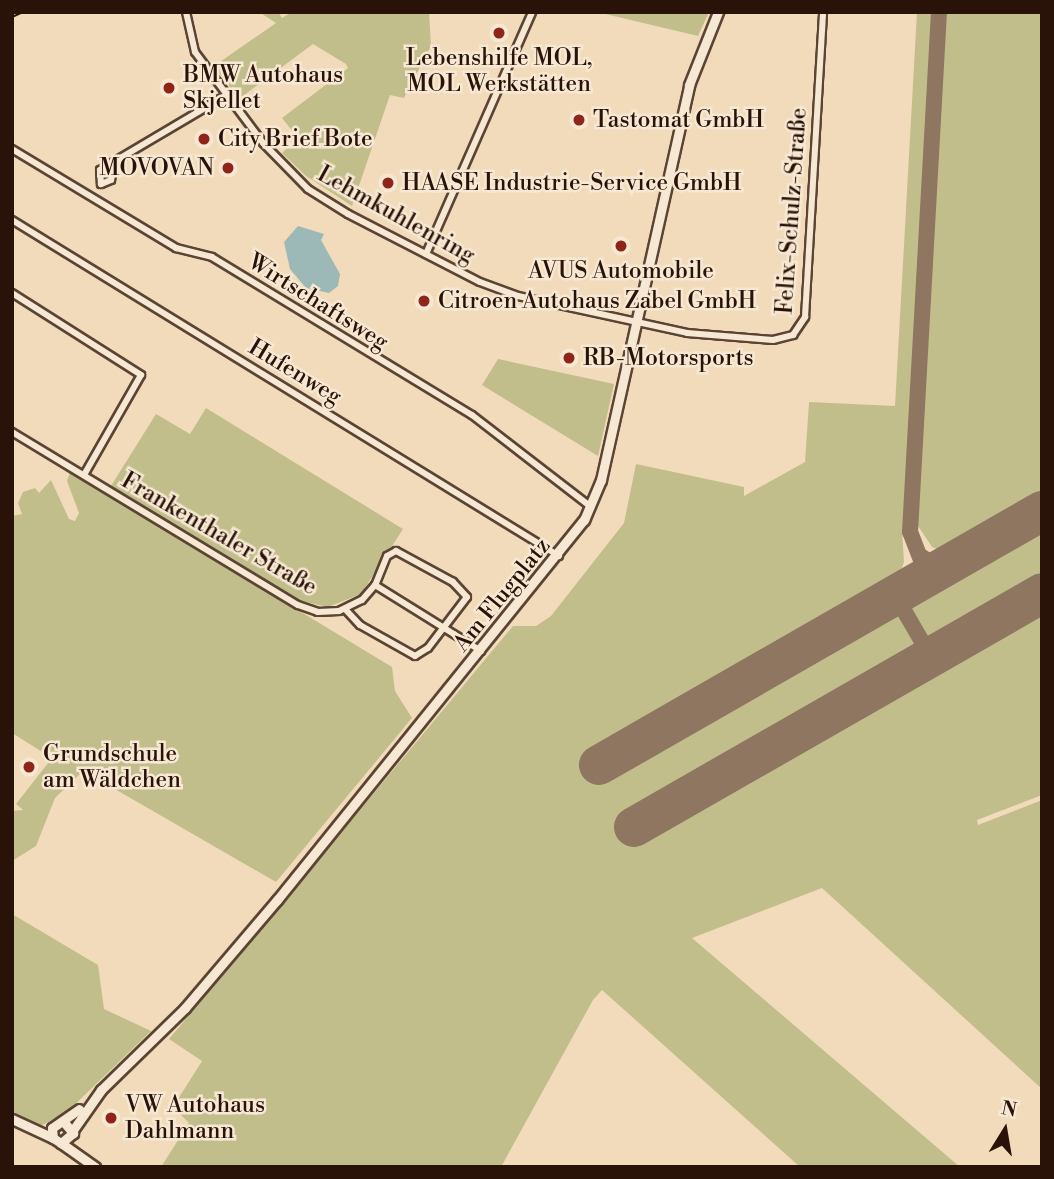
<!DOCTYPE html>
<meta charset="utf-8">
<style>
body{margin:0}
#map{position:relative;width:1054px;height:1179px;overflow:hidden;background:#f2dbbb;font-family:"Libre Bodoni",serif}
div>[style]{position:absolute}
[style*='--x']{left:calc(var(--x)*1px);top:calc(var(--y)*1px);width:calc(var(--w)*1px);rotate:calc(var(--a)*1deg)}
.green>*{inset:0;background:#c2be8b}
.water>*{inset:0;background:#9db9b7}
.taxiway>*{height:16px;margin:-8px;padding:0 8px;transform-origin:8px;border-radius:8px;background:#8e7661}
.runway>*{height:40px;margin:-20px;padding:0 20px;transform-origin:20px;border-radius:20px;background:#8e7661}
.roads{filter:drop-shadow(2px 0 #5b4434) drop-shadow(-2px 0 #5b4434) drop-shadow(0 2px #5b4434) drop-shadow(0 -2px #5b4434)}
.street>*{height:6px;margin:-3px;padding:0 3px;transform-origin:3px;border-radius:3px;background:#f7e8d3}
.secondary>*{height:9px;margin:-4.5px;padding:0 4.5px;transform-origin:4.5px;border-radius:4.5px;background:#f7e8d3}
.tram>*{height:2px;margin:-1px;padding:0 1px;transform-origin:1px;border-radius:1px;background:#291207}
.dots>*{width:19px;height:19px;translate:-50% -50%;box-sizing:border-box;border:4px solid #f7e8d3;border-radius:50%}
span{translate:-50% -50%;white-space:nowrap;text-align:center;line-height:1.15;-webkit-text-stroke:5px #f7e8d3;paint-order:stroke}
.poi-label{font-size:23px;color:#291207}
.left{translate:0 -50%;text-align:left}
.right{translate:-100% -50%;text-align:right}
.street-label{font-size:23px;color:#291207}
.frame{position:absolute;inset:0;border:14px solid #291207;pointer-events:none}
.north{position:absolute;left:970px;top:1095px;width:70px;height:70px;-webkit-text-stroke:5px #f7e8d3;paint-order:stroke;rotate:11deg;font-size:19px;font-weight:700;line-height:28px;text-align:center;color:#291207}
.north::after{content:'';display:block;margin:auto;width:24px;height:32px;background:#291207;clip-path:polygon(50% 0,100% 100%,50% 72%,0 100%)}
</style>
<div id="map">
<div class="green">
<i style="clip-path:polygon(259px 12px,278px 12px,282px 18px,292px 12px,429px 12px,431px 46px,404px 98px,390px 95px,352px 206px,306px 176px,282px 153px,298px 138px,282px 118px,348px 68px,346px 64px,313px 44px,239px 99px,214px 66px,276px 23px)"></i>
<i style="clip-path:polygon(597px 12px,709px 12px,698px 36px)"></i>
<i style="clip-path:polygon(917px 12px,934px 12px,906px 527px,902px 531px,904px 562px,898px 579px,633px 731px,629px 725px,589px 748px,609px 781px,643px 762px,640px 755px,1042px 525px,1042px 795px,977px 820px,978px 825px,1042px 800px,1042px 1089px,822px 888px,692px 938px,960px 1167px,800px 1167px,602px 990px,593px 1000px,501px 1167px,161px 1167px,189px 1123px,173px 1107px,202px 1061px,169px 1039px,513px 626px,536px 626px,551px 616px,624px 523px,636px 464px,744px 487px,744px 496px,805px 462px,809px 402px,895px 406px)"></i>
<i style="clip-path:polygon(946px 12px,1042px 12px,1042px 496px,945px 552px,932px 547px,916px 523px)"></i>
<i style="clip-path:polygon(498px 359px,614px 384px,598px 456px,482px 385px)"></i>
<i style="clip-path:polygon(206px 408px,403px 529px,361px 594px,328px 607px,297px 600px,111px 486px,156px 414px,190px 434px)"></i>
<i style="clip-path:polygon(70px 472px,392px 667px,395px 691px,412px 718px,276px 882px,94px 777px,79px 775px,55px 798px,36px 846px,12px 861px,12px 811px,23px 810px,16px 804px,52px 758px,12px 733px,12px 516px,22px 514px,18px 503px,23px 492px,35px 488px,39px 493px,51px 480px,69px 519px,75px 521px,79px 513px,67px 481px)"></i>
<i style="clip-path:polygon(12px 914px,98px 965px,104px 1009px,151px 1031px,66px 1113px,40px 1126px,12px 1115px)"></i>
</div>
<div class="water">
<i style="clip-path:polygon(298px 226px,324px 234px,321px 240px,340px 274px,338px 286px,329px 293px,306px 288px,290px 269px,284px 242px)"></i>
</div>
<div class="taxiway">
<i style="--x:922;--y:557;--w:14;--a:34"></i>
<i style="--x:934;--y:565;--w:15;--a:-4"></i>
<i style="--x:914;--y:584;--w:19;--a:-58"></i>
<i style="--x:924;--y:568;--w:39;--a:-111"></i>
<i style="--x:910;--y:532;--w:521;--a:-86.81"></i>
<i style="--x:895;--y:595;--w:72;--a:59.9"></i>
</div>
<div class="runway">
<i style="--x:599;--y:765;--w:511;--a:-29.83"></i>
<i style="--x:634;--y:827;--w:470;--a:-29.8"></i>
</div>
<div class="roads">
<div class="street">
<i style="--x:186;--y:12;--w:41;--a:77.3"></i>
<i style="--x:195;--y:52;--w:114;--a:53.2"></i>
<i style="--x:263;--y:143;--w:64;--a:45.6"></i>
<i style="--x:308;--y:189;--w:47;--a:32"></i>
<i style="--x:348;--y:214;--w:148;--a:27.3"></i>
<i style="--x:480;--y:282;--w:40;--a:20.2"></i>
<i style="--x:518;--y:296;--w:173;--a:12.3"></i>
<i style="--x:687;--y:333;--w:86;--a:4.7"></i>
<i style="--x:773;--y:340;--w:21;--a:-14"></i>
<i style="--x:793;--y:335;--w:22;--a:-56"></i>
<i style="--x:805;--y:317;--w:306;--a:-86.6"></i>
<i style="--x:12;--y:149;--w:192;--a:31.1"></i>
<i style="--x:176;--y:248;--w:37;--a:14"></i>
<i style="--x:212;--y:257;--w:304;--a:31.3"></i>
<i style="--x:472;--y:415;--w:150;--a:37.7"></i>
<i style="--x:114;--y:162;--w:18;--a:99"></i>
<i style="--x:111;--y:180;--w:11;--a:158"></i>
<i style="--x:101;--y:184;--w:14;--a:-94"></i>
<i style="--x:100;--y:170;--w:147;--a:-30.6"></i>
<i style="--x:12;--y:220;--w:642;--a:31.56"></i>
<i style="--x:426;--y:254;--w:264;--a:-66.3"></i>
<i style="--x:12;--y:293;--w:153;--a:32.4"></i>
<i style="--x:141;--y:375;--w:115;--a:119.7"></i>
<i style="--x:12;--y:432;--w:334;--a:31.2"></i>
<i style="--x:298;--y:605;--w:21;--a:19"></i>
<i style="--x:318;--y:612;--w:21;--a:-3"></i>
<i style="--x:339;--y:611;--w:25;--a:-26"></i>
<i style="--x:362;--y:600;--w:20;--a:-49"></i>
<i style="--x:375;--y:585;--w:125;--a:31.9"></i>
<i style="--x:345;--y:609;--w:22;--a:47"></i>
<i style="--x:360;--y:625;--w:63;--a:29.4"></i>
<i style="--x:415;--y:656;--w:15;--a:-32"></i>
<i style="--x:428;--y:648;--w:64;--a:-52.6"></i>
<i style="--x:467;--y:597;--w:21;--a:-133"></i>
<i style="--x:453;--y:582;--w:65;--a:-151.5"></i>
<i style="--x:396;--y:551;--w:10;--a:151"></i>
<i style="--x:387;--y:556;--w:31;--a:112"></i>
</div>
<div class="secondary">
<i style="--x:12;--y:1119;--w:45;--a:24.9"></i>
<i style="--x:63;--y:1121;--w:16;--a:50"></i>
<i style="--x:73;--y:1133;--w:16;--a:140"></i>
<i style="--x:61;--y:1143;--w:9;--a:-148"></i>
<i style="--x:53;--y:1138;--w:10;--a:-96"></i>
<i style="--x:52;--y:1128;--w:33;--a:-35"></i>
<i style="--x:73;--y:1130;--w:49;--a:-55"></i>
<i style="--x:101;--y:1090;--w:117;--a:-44.3"></i>
<i style="--x:185;--y:1008;--w:142;--a:-49.6"></i>
<i style="--x:277;--y:900;--w:489;--a:-51.1"></i>
<i style="--x:584;--y:520;--w:43;--a:-67"></i>
<i style="--x:601;--y:480;--w:405;--a:-77.4"></i>
<i style="--x:689;--y:85;--w:79;--a:-68.3"></i>
<i style="--x:61;--y:1143;--w:42;--a:35.2"></i>
</div>
</div>
<div class="tram">
<i style="--x:12;--y:17;--w:12;--a:-24"></i>
</div>
<div class="dots">
<i style="left:499px;top:33px;background:#8f2418"></i>
<i style="left:169px;top:88px;background:#8f2418"></i>
<i style="left:579px;top:120px;background:#8f2418"></i>
<i style="left:204px;top:139px;background:#8f2418"></i>
<i style="left:228px;top:168px;background:#8f2418"></i>
<i style="left:388px;top:183px;background:#8f2418"></i>
<i style="left:621px;top:246px;background:#8f2418"></i>
<i style="left:424px;top:301px;background:#8f2418"></i>
<i style="left:569px;top:358px;background:#8f2418"></i>
<i style="left:29px;top:767px;background:#8f2418"></i>
<i style="left:111px;top:1118px;background:#8f2418"></i>
</div>
<div class="poi-label">
<span style="left:499px;top:71px">Lebenshilfe MOL,<br>MOL Werkstätten</span>
<span class="left" style="left:183px;top:88px">BMW Autohaus<br>Skjellet</span>
<span class="left" style="left:593px;top:120px">Tastomat GmbH</span>
<span class="left" style="left:218px;top:139px">City Brief Bote</span>
<span class="right" style="left:214px;top:168px">MOVOVAN</span>
<span class="left" style="left:402px;top:183px">HAASE Industrie-Service GmbH</span>
<span style="left:621px;top:271px">AVUS Automobile</span>
<span class="left" style="left:438px;top:301px">Citroen Autohaus Zabel GmbH</span>
<span class="left" style="left:583px;top:358px">RB-Motorsports</span>
<span class="left" style="left:43px;top:767px">Grundschule<br>am Wäldchen</span>
<span class="left" style="left:125px;top:1118px">VW Autohaus<br>Dahlmann</span>
</div>
<div class="street-label">
<span style="left:792px;top:211px;rotate:-86deg">Felix-Schulz-Straße</span>
<span style="left:396px;top:215px;rotate:29deg">Lehmkuhlenring</span>
<span style="left:318px;top:302px;rotate:32deg">Wirtschaftsweg</span>
<span style="left:295px;top:372px;rotate:31deg">Hufenweg</span>
<span style="left:219px;top:534px;rotate:30deg">Frankenthaler Straße</span>
<span style="left:502px;top:595px;rotate:-51deg">Am Flugplatz</span>
</div>
<div class="frame"></div>
<div class="north">N</div>
</div>
